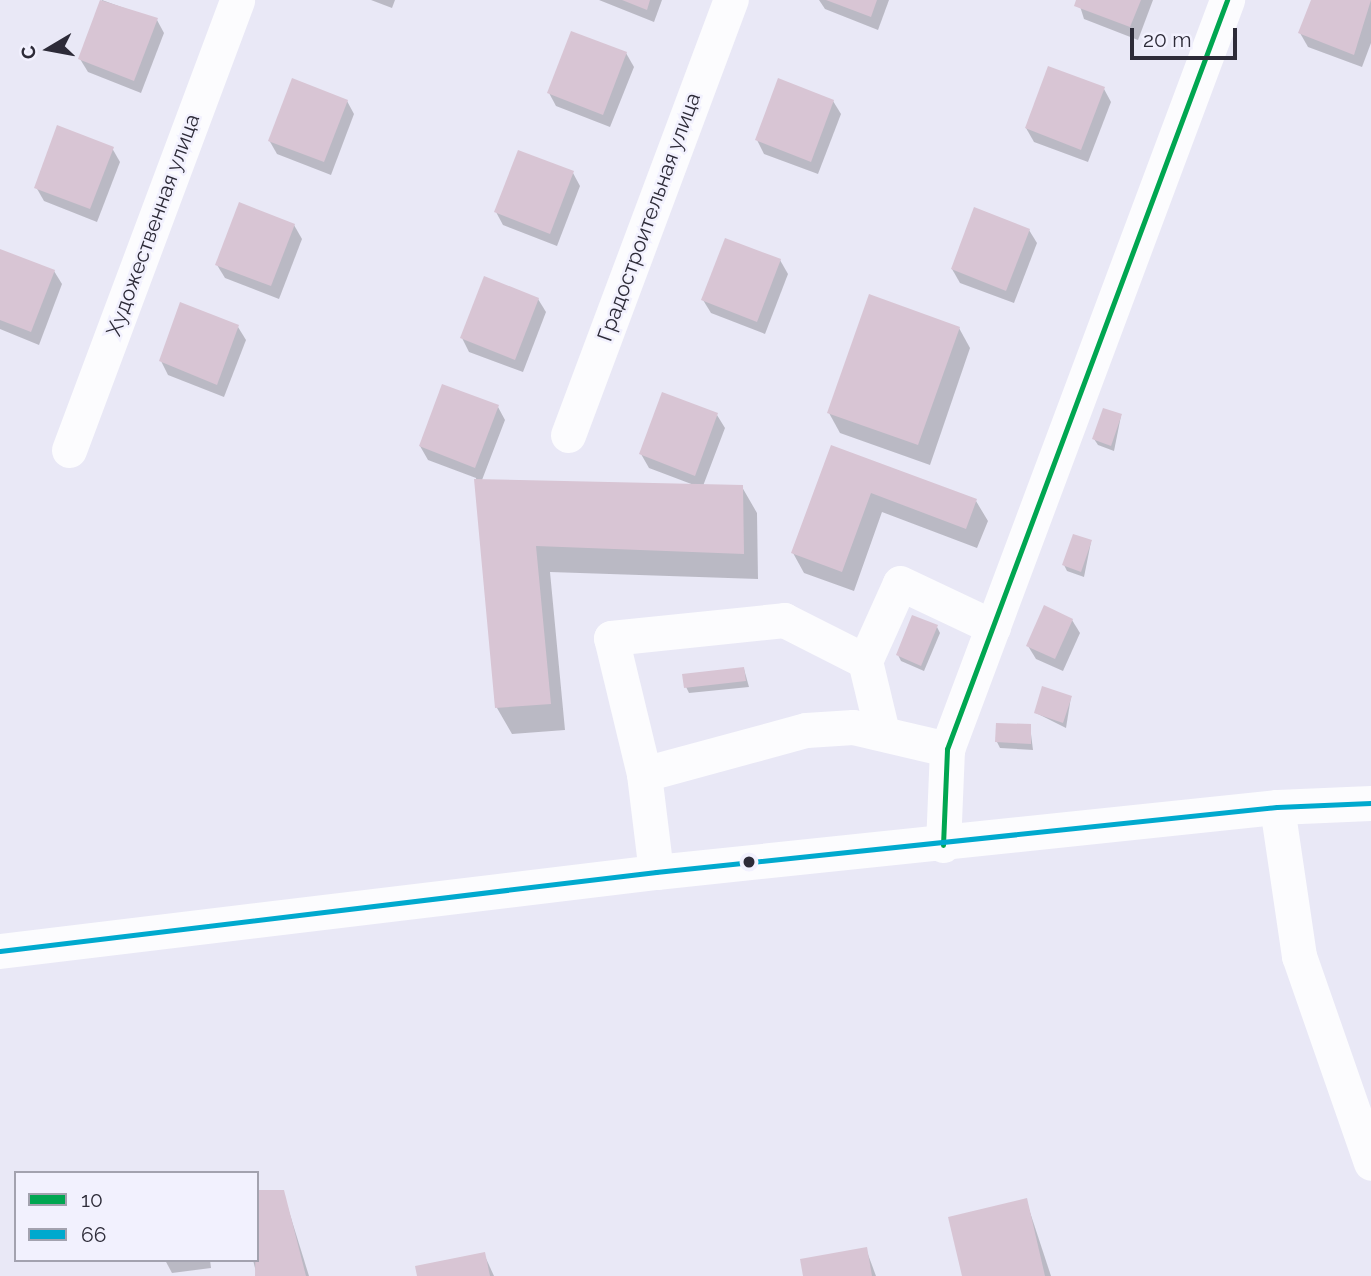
<!DOCTYPE html>
<meta charset="utf-8">
<style>
body{margin:0}
#map{position:relative;width:1371px;height:1276px;overflow:hidden;background:#e9e8f6;font-family:Raleway,sans-serif}
div>[style]{position:absolute}
[style*='--x']{left:calc(var(--x)*1px);top:calc(var(--y)*1px);width:calc(var(--w)*1px);rotate:calc(var(--a)*1deg)}
.shadow>*{inset:0;background:#0003}
.building>*{inset:0;background:#d8c5d4}
.minor>*{height:35px;margin:-17.5px;padding:0 17.5px;transform-origin:17.5px;border-radius:17.5px;background:#fcfcfe}
.bus-1>*{height:5px;margin:-2.5px;padding:0 2.5px;transform-origin:2.5px;border-radius:2.5px;background:#00a651}
.bus-2>*{height:5px;margin:-2.5px;padding:0 2.5px;transform-origin:2.5px;border-radius:2.5px;background:#00a9ce}
.dots>*{width:19px;height:19px;translate:-50% -50%;box-sizing:border-box;border:4px solid #f2f1fe;border-radius:50%}
span{translate:-50% -50%;white-space:nowrap;text-align:center;line-height:1.15;-webkit-text-stroke:5px #f2f1fe;paint-order:stroke}
.street-label{font-size:21px;color:#2d2b38}
.legend{position:absolute;left:14px;top:1171px;width:245px;height:91px;box-sizing:border-box;background:#f2f1fe;border:2px solid #a3a2af;margin:0;padding:9px 12px;list-style:none;font-size:21px;color:#2d2b38}
.legend li{display:flex;align-items:center;gap:14px;height:35px}
.legend b{width:35px;border:2px solid #a3a2af}
.north{position:absolute;left:14px;top:14px;width:70px;height:70px;-webkit-text-stroke:5px #f2f1fe;paint-order:stroke;rotate:260deg;font-size:19px;font-weight:700;line-height:28px;text-align:center;color:#2d2b38}
.north::after{content:'';display:block;margin:auto;width:24px;height:32px;background:#2d2b38;clip-path:polygon(50% 0,100% 100%,50% 72%,0 100%)}
.scale{position:absolute;left:1130px;top:28px;width:107px;height:32px;box-sizing:border-box;border:4px solid #2d2b38;border-top:0;padding-left:9px;font-size:21px;line-height:24px;white-space:nowrap;color:#2d2b38;-webkit-text-stroke:5px #f2f1fe;paint-order:stroke}
</style>
<div id="map">
<div class="shadow">
<i style="clip-path:polygon(102px 0,157px 20px,164px 33px,141px 93px,88px 72px,80px 59px)"></i>
<i style="clip-path:polygon(371px 0,395px 0,392px 8px)"></i>
<i style="clip-path:polygon(599px 0,662px 0,654px 22px)"></i>
<i style="clip-path:polygon(819px 0,889px 0,878px 30px,825px 9px)"></i>
<i style="clip-path:polygon(1078px 0,1153px 0,1138px 40px,1084px 19px)"></i>
<i style="clip-path:polygon(1313px 0,1371px 0,1371px 43px,1362px 67px,1308px 47px,1300px 33px)"></i>
<i style="clip-path:polygon(626px 53px,634px 67px,610px 127px,556px 106px,549px 93px)"></i>
<i style="clip-path:polygon(1104px 89px,1111px 102px,1088px 162px,1034px 142px,1026px 128px)"></i>
<i style="clip-path:polygon(347px 101px,354px 114px,331px 175px,277px 154px,269px 140px)"></i>
<i style="clip-path:polygon(833px 101px,841px 114px,818px 174px,764px 154px,757px 140px)"></i>
<i style="clip-path:polygon(112px 148px,120px 162px,97px 222px,44px 201px,36px 187px)"></i>
<i style="clip-path:polygon(573px 173px,580px 186px,557px 246px,503px 225px,496px 212px)"></i>
<i style="clip-path:polygon(294px 225px,302px 239px,279px 299px,225px 278px,217px 265px)"></i>
<i style="clip-path:polygon(1029px 230px,1037px 243px,1014px 303px,960px 283px,952px 269px)"></i>
<i style="clip-path:polygon(0 251px,54px 271px,62px 284px,39px 345px,0 329px)"></i>
<i style="clip-path:polygon(780px 260px,788px 274px,765px 334px,711px 313px,703px 300px)"></i>
<i style="clip-path:polygon(538px 299px,546px 312px,523px 372px,469px 352px,462px 338px)"></i>
<i style="clip-path:polygon(238px 327px,246px 340px,224px 397px,168px 375px,161px 361px)"></i>
<i style="clip-path:polygon(959px 328px,970px 348px,930px 465px,840px 433px,829px 413px)"></i>
<i style="clip-path:polygon(498px 407px,505px 420px,482px 480px,694px 485px,649px 468px,641px 454px,717px 415px,725px 428px,703px 486px,742px 487px,757px 513px,758px 579px,550px 572px,565px 730px,512px 734px,497px 708px,476px 478px,428px 460px,420px 446px)"></i>
<i style="clip-path:polygon(1121px 416px,1114px 451px,1098px 445px,1094px 439px)"></i>
<i style="clip-path:polygon(832px 447px,976px 501px,988px 521px,977px 548px,882px 512px,854px 591px,804px 573px,793px 553px)"></i>
<i style="clip-path:polygon(1091px 542px,1084px 577px,1067px 571px,1064px 565px)"></i>
<i style="clip-path:polygon(1072px 620px,1080px 633px,1063px 671px,1036px 659px,1028px 646px)"></i>
<i style="clip-path:polygon(937px 627px,940px 633px,924px 671px,901px 661px,898px 655px)"></i>
<i style="clip-path:polygon(744px 669px,749px 687px,689px 693px,686px 687px)"></i>
<i style="clip-path:polygon(1071px 697px,1066px 728px,1036px 713px)"></i>
<i style="clip-path:polygon(1030px 726px,1033px 750px,1000px 748px,997px 742px)"></i>
<i style="clip-path:polygon(283px 1192px,309px 1276px,257px 1276px,253px 1260px)"></i>
<i style="clip-path:polygon(1026px 1200px,1051px 1276px,964px 1276px)"></i>
<i style="clip-path:polygon(866px 1249px,876px 1276px,805px 1276px)"></i>
<i style="clip-path:polygon(484px 1254px,494px 1276px,418px 1276px)"></i>
<i style="clip-path:polygon(165px 1260px,210px 1260px,211px 1268px,172px 1273px)"></i>
</div>
<div class="building">
<i style="clip-path:polygon(100px 0,158px 18px,134px 81px,78px 59px)"></i>
<i style="clip-path:polygon(622px 0,650px 0,647px 10px)"></i>
<i style="clip-path:polygon(826px 0,877px 0,871px 17px)"></i>
<i style="clip-path:polygon(1076px 0,1141px 0,1130px 27px,1074px 6px)"></i>
<i style="clip-path:polygon(1311px 0,1371px 0,1354px 55px,1298px 33px)"></i>
<i style="clip-path:polygon(571px 31px,627px 52px,603px 115px,547px 93px)"></i>
<i style="clip-path:polygon(1048px 66px,1105px 87px,1081px 150px,1025px 128px)"></i>
<i style="clip-path:polygon(292px 78px,348px 100px,324px 162px,268px 141px)"></i>
<i style="clip-path:polygon(778px 78px,834px 100px,811px 162px,755px 140px)"></i>
<i style="clip-path:polygon(57px 125px,114px 147px,90px 209px,34px 188px)"></i>
<i style="clip-path:polygon(518px 150px,574px 171px,550px 234px,494px 212px)"></i>
<i style="clip-path:polygon(239px 202px,295px 224px,271px 286px,215px 265px)"></i>
<i style="clip-path:polygon(974px 207px,1030px 229px,1006px 291px,951px 269px)"></i>
<i style="clip-path:polygon(725px 238px,781px 259px,757px 322px,701px 300px)"></i>
<i style="clip-path:polygon(0 249px,55px 270px,31px 332px,0 320px)"></i>
<i style="clip-path:polygon(484px 276px,539px 298px,515px 360px,460px 338px)"></i>
<i style="clip-path:polygon(869px 294px,960px 327px,918px 445px,827px 413px)"></i>
<i style="clip-path:polygon(180px 302px,239px 325px,217px 385px,159px 361px)"></i>
<i style="clip-path:polygon(442px 384px,499px 405px,475px 468px,419px 446px)"></i>
<i style="clip-path:polygon(662px 392px,718px 413px,695px 476px,639px 454px)"></i>
<i style="clip-path:polygon(1103px 408px,1122px 414px,1111px 446px,1092px 439px)"></i>
<i style="clip-path:polygon(831px 445px,977px 499px,966px 529px,871px 493px,842px 572px,791px 553px)"></i>
<i style="clip-path:polygon(474px 479px,743px 485px,744px 554px,536px 546px,551px 704px,495px 708px)"></i>
<i style="clip-path:polygon(1073px 534px,1092px 540px,1081px 572px,1062px 565px)"></i>
<i style="clip-path:polygon(1044px 605px,1073px 619px,1055px 659px,1026px 646px)"></i>
<i style="clip-path:polygon(912px 615px,938px 625px,921px 666px,896px 655px)"></i>
<i style="clip-path:polygon(744px 667px,746px 681px,684px 688px,682px 674px)"></i>
<i style="clip-path:polygon(1042px 686px,1072px 696px,1063px 723px,1034px 713px)"></i>
<i style="clip-path:polygon(996px 723px,1031px 724px,1031px 744px,995px 742px)"></i>
<i style="clip-path:polygon(257px 1190px,284px 1190px,306px 1276px,255px 1276px)"></i>
<i style="clip-path:polygon(1027px 1198px,1045px 1276px,962px 1276px,948px 1217px)"></i>
<i style="clip-path:polygon(867px 1247px,872px 1276px,803px 1276px,800px 1259px)"></i>
<i style="clip-path:polygon(485px 1252px,490px 1276px,417px 1276px,415px 1266px)"></i>
</div>
<div class="minor">
<i style="--x:568;--y:435;--w:465;--a:-69.5"></i>
<i style="--x:69;--y:450;--w:480;--a:-69.5"></i>
<i style="--x:865;--y:661;--w:73;--a:76.5"></i>
<i style="--x:644;--y:774;--w:140;--a:-103.6"></i>
<i style="--x:611;--y:638;--w:174;--a:-5.9"></i>
<i style="--x:784;--y:620;--w:91;--a:26.8"></i>
<i style="--x:865;--y:661;--w:85;--a:-65.8"></i>
<i style="--x:900;--y:583;--w:103;--a:25.3"></i>
<i style="--x:1277;--y:807;--w:151;--a:81.6"></i>
<i style="--x:1299;--y:956;--w:219;--a:70.8"></i>
<i style="--x:943;--y:845;--w:96;--a:-87.6"></i>
<i style="--x:947;--y:749;--w:800;--a:-69.5"></i>
<i style="--x:656;--y:872;--w:99;--a:-97"></i>
<i style="--x:644;--y:774;--w:168;--a:-15.2"></i>
<i style="--x:806;--y:730;--w:47;--a:-3.7"></i>
<i style="--x:853;--y:727;--w:97;--a:13.2"></i>
<i style="--x:0;--y:951;--w:661;--a:-6.87"></i>
<i style="--x:656;--y:872;--w:624;--a:-5.98"></i>
<i style="--x:1277;--y:807;--w:94;--a:-2.4"></i>
</div>
<div class="bus-1">
<i style="--x:943;--y:845;--w:96;--a:-87.6"></i>
<i style="--x:947;--y:749;--w:800;--a:-69.5"></i>
</div>
<div class="bus-2">
<i style="--x:0;--y:951;--w:661;--a:-6.87"></i>
<i style="--x:656;--y:872;--w:624;--a:-5.98"></i>
<i style="--x:1277;--y:807;--w:94;--a:-2.4"></i>
</div>
<div class="dots">
<i style="left:749px;top:862px;background:#2d2b38"></i>
</div>
<div class="street-label">
<span style="left:649px;top:217px;rotate:-70deg">Градостроительная улица</span>
<span style="left:153px;top:225px;rotate:-70deg">Художественная улица</span>
</div>
<ul class="legend">
<li><b style="height:9px;background:#00a651"></b>10</li>
<li><b style="height:9px;background:#00a9ce"></b>66</li>
</ul>
<div class="north">С</div>
<div class="scale">20 m</div>
</div>
